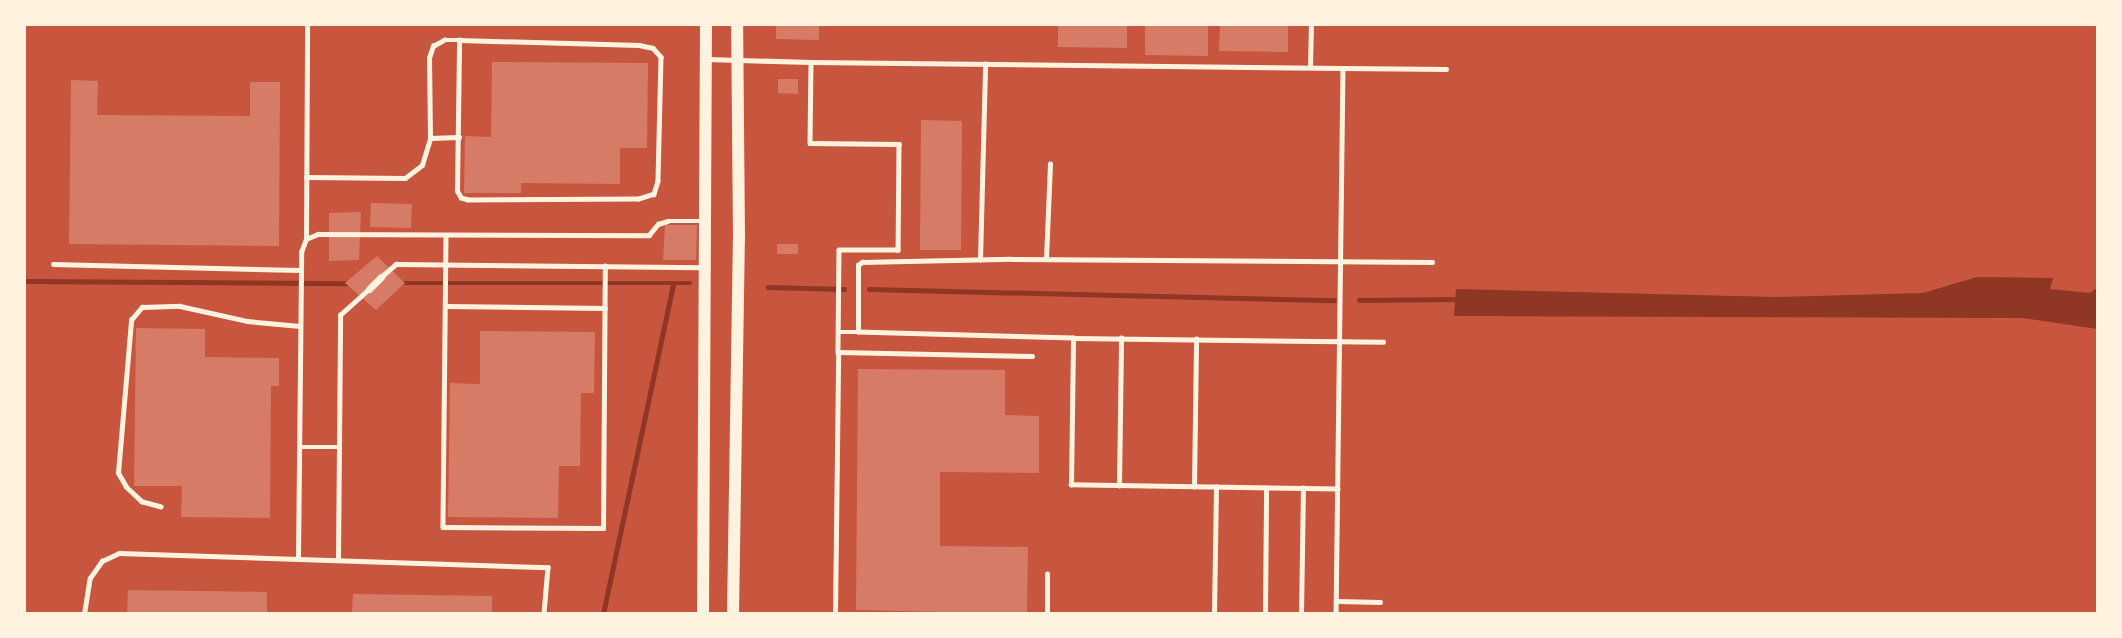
<!DOCTYPE html>
<style>
body{margin:0}
#map{position:relative;width:2122px;height:638px;overflow:hidden;background:#c8553d;font-family:"Roboto Condensed",sans-serif}
div>[style]{position:absolute}
[style*='--x']{left:calc(var(--x)*1px);top:calc(var(--y)*1px);width:calc(var(--w)*1px);rotate:calc(var(--a)*1deg)}
.water>*{inset:0;background:#8f3625}
.stream>*{height:4.5px;margin:-2.25px;padding:0 2.25px;transform-origin:2.25px;border-radius:2.25px;background:#8f3625}
.building>*{inset:0;background:#d67c66}
.service>*{height:4.5px;margin:-2.25px;padding:0 2.25px;transform-origin:2.25px;border-radius:2.25px;background:#fff3e0}
.minor>*{height:7px;margin:-3.5px;padding:0 3.5px;transform-origin:3.5px;border-radius:3.5px;background:#fff3e0}
.secondary>*{height:12px;margin:-6px;padding:0 6px;transform-origin:6px;border-radius:6px;background:#fff3e0}
span{translate:-50% -50%;white-space:nowrap;text-align:center;line-height:1.15;-webkit-text-stroke:5px #fff3e0;paint-order:stroke}
.frame{position:absolute;inset:0;border:26px solid #fff3e0;pointer-events:none}
</style>
<div id="map">
<div class="water">
<i style="clip-path:polygon(1977px 277px,2053px 278px,2050px 289px,2090px 293px,2097px 288px,2097px 329px,2023px 318px,1454px 316px,1456px 289px,1775px 297px,1923px 293px)"></i>
</div>
<div class="stream">
<i style="--x:24;--y:281;--w:325;--a:0.4"></i>
<i style="--x:400;--y:283;--w:290;--a:0"></i>
<i style="--x:768;--y:287;--w:76;--a:1.5"></i>
<i style="--x:869;--y:289;--w:465;--a:1.4"></i>
<i style="--x:1359;--y:300;--w:101;--a:-0.6"></i>
<i style="--x:603;--y:614;--w:337;--a:-78"></i>
</div>
<div class="building">
<i style="clip-path:polygon(776px 24px,819px 24px,819px 40px,776px 39px)"></i>
<i style="clip-path:polygon(1058px 24px,1127px 24px,1127px 48px,1058px 47px)"></i>
<i style="clip-path:polygon(1145px 24px,1208px 24px,1208px 56px,1145px 55px)"></i>
<i style="clip-path:polygon(1220px 24px,1288px 24px,1288px 52px,1219px 51px)"></i>
<i style="clip-path:polygon(492px 62px,648px 63px,647px 148px,620px 148px,620px 184px,521px 183px,521px 193px,464px 193px,465px 136px,491px 137px)"></i>
<i style="clip-path:polygon(778px 79px,798px 79px,798px 94px,778px 93px)"></i>
<i style="clip-path:polygon(71px 80px,98px 81px,97px 115px,250px 116px,250px 82px,280px 82px,279px 246px,69px 244px)"></i>
<i style="clip-path:polygon(921px 120px,962px 121px,961px 250px,920px 250px)"></i>
<i style="clip-path:polygon(371px 203px,412px 204px,411px 228px,370px 227px)"></i>
<i style="clip-path:polygon(361px 212px,359px 260px,329px 261px,329px 213px)"></i>
<i style="clip-path:polygon(665px 225px,697px 225px,696px 260px,663px 260px)"></i>
<i style="clip-path:polygon(777px 244px,798px 244px,798px 254px,777px 254px)"></i>
<i style="clip-path:polygon(377px 256px,405px 283px,376px 310px,345px 283px)"></i>
<i style="clip-path:polygon(136px 328px,205px 329px,205px 357px,279px 358px,279px 386px,271px 386px,270px 518px,181px 517px,182px 486px,134px 486px)"></i>
<i style="clip-path:polygon(480px 331px,595px 332px,594px 393px,581px 393px,580px 466px,559px 466px,558px 518px,448px 517px,450px 383px,480px 384px)"></i>
<i style="clip-path:polygon(858px 369px,1005px 370px,1005px 415px,1039px 416px,1039px 473px,940px 472px,940px 546px,1028px 547px,1027px 614px,856px 610px)"></i>
<i style="clip-path:polygon(128px 590px,267px 592px,267px 614px,127px 614px)"></i>
<i style="clip-path:polygon(353px 594px,492px 596px,492px 614px,352px 614px)"></i>
</div>
<div class="service">
<i style="--x:707;--y:59;--w:104;--a:1.7"></i>
<i style="--x:811;--y:62;--w:81;--a:90.7"></i>
<i style="--x:810;--y:143;--w:89;--a:0.6"></i>
<i style="--x:899;--y:144;--w:106;--a:90.5"></i>
<i style="--x:898;--y:250;--w:59;--a:180"></i>
<i style="--x:839;--y:250;--w:102;--a:90.6"></i>
<i style="--x:811;--y:62;--w:532;--a:0.65"></i>
<i style="--x:1343;--y:68;--w:546;--a:90.73"></i>
<i style="--x:1310;--y:67;--w:43;--a:-88.7"></i>
<i style="--x:1343;--y:68;--w:103;--a:0.6"></i>
<i style="--x:430;--y:138;--w:29;--a:-2"></i>
<i style="--x:306;--y:177;--w:99;--a:0.6"></i>
<i style="--x:405;--y:178;--w:21;--a:-37"></i>
<i style="--x:422;--y:165;--w:28;--a:-73"></i>
<i style="--x:430;--y:138;--w:80;--a:-90.7"></i>
<i style="--x:429;--y:58;--w:13;--a:-72"></i>
<i style="--x:433;--y:46;--w:13;--a:-29"></i>
<i style="--x:444;--y:40;--w:15;--a:0"></i>
<i style="--x:459;--y:40;--w:180;--a:1.6"></i>
<i style="--x:639;--y:45;--w:14;--a:12"></i>
<i style="--x:653;--y:48;--w:12;--a:48"></i>
<i style="--x:661;--y:57;--w:124;--a:91.4"></i>
<i style="--x:658;--y:181;--w:14;--a:107"></i>
<i style="--x:654;--y:194;--w:16;--a:162"></i>
<i style="--x:639;--y:199;--w:171;--a:179.7"></i>
<i style="--x:468;--y:200;--w:7;--a:-164"></i>
<i style="--x:461;--y:198;--w:8;--a:-120"></i>
<i style="--x:457;--y:191;--w:151;--a:-89.2"></i>
<i style="--x:446;--y:235;--w:292;--a:90.6"></i>
<i style="--x:443;--y:527;--w:160;--a:0.4"></i>
<i style="--x:603;--y:528;--w:262;--a:-89.6"></i>
<i style="--x:306;--y:239;--w:215;--a:-89.7"></i>
<i style="--x:1046;--y:259;--w:95;--a:-87.6"></i>
<i style="--x:980;--y:260;--w:196;--a:-88.5"></i>
<i style="--x:53;--y:264;--w:248;--a:1.4"></i>
<i style="--x:381;--y:277;--w:20;--a:-41"></i>
<i style="--x:396;--y:264;--w:307;--a:0.6"></i>
<i style="--x:445;--y:306;--w:160;--a:0.7"></i>
<i style="--x:839;--y:332;--w:19;--a:0"></i>
<i style="--x:1073;--y:338;--w:215;--a:-178.4"></i>
<i style="--x:858;--y:332;--w:67;--a:-90"></i>
<i style="--x:858;--y:265;--w:5;--a:-37"></i>
<i style="--x:862;--y:262;--w:149;--a:-1.2"></i>
<i style="--x:1011;--y:259;--w:421;--a:0.4"></i>
<i style="--x:300;--y:447;--w:39;--a:0"></i>
<i style="--x:1119;--y:486;--w:148;--a:-89.2"></i>
<i style="--x:1194;--y:487;--w:148;--a:-89.2"></i>
<i style="--x:1338;--y:489;--w:267;--a:-179.1"></i>
<i style="--x:1071;--y:485;--w:147;--a:-89.2"></i>
<i style="--x:1073;--y:338;--w:310;--a:0.7"></i>
<i style="--x:161;--y:507;--w:20;--a:-165"></i>
<i style="--x:142;--y:502;--w:22;--a:-137"></i>
<i style="--x:126;--y:487;--w:16;--a:-120"></i>
<i style="--x:118;--y:473;--w:154;--a:-85.1"></i>
<i style="--x:131;--y:320;--w:17;--a:-50"></i>
<i style="--x:142;--y:307;--w:38;--a:-2"></i>
<i style="--x:180;--y:306;--w:69;--a:12.6"></i>
<i style="--x:247;--y:321;--w:53;--a:5.4"></i>
<i style="--x:298;--y:558;--w:306;--a:-89.4"></i>
<i style="--x:301;--y:252;--w:14;--a:-69"></i>
<i style="--x:306;--y:239;--w:13;--a:-23"></i>
<i style="--x:318;--y:234;--w:331;--a:0.2"></i>
<i style="--x:649;--y:235;--w:14;--a:-51"></i>
<i style="--x:658;--y:224;--w:10;--a:-17"></i>
<i style="--x:668;--y:221;--w:36;--a:0"></i>
<i style="--x:338;--y:559;--w:244;--a:-89.5"></i>
<i style="--x:340;--y:315;--w:39;--a:-42"></i>
<i style="--x:1337;--y:601;--w:43;--a:1.3"></i>
<i style="--x:84;--y:614;--w:36;--a:-81"></i>
<i style="--x:90;--y:578;--w:21;--a:-55"></i>
<i style="--x:102;--y:561;--w:19;--a:-25"></i>
<i style="--x:119;--y:553;--w:429;--a:1.9"></i>
<i style="--x:548;--y:567;--w:47;--a:94.9"></i>
<i style="--x:835;--y:614;--w:262;--a:-89.3"></i>
<i style="--x:838;--y:352;--w:194;--a:1.2"></i>
<i style="--x:1047;--y:614;--w:40;--a:-90"></i>
<i style="--x:1214;--y:614;--w:127;--a:-89.1"></i>
<i style="--x:1265;--y:614;--w:126;--a:-89.5"></i>
<i style="--x:1301;--y:614;--w:126;--a:-89.1"></i>
</div>
<div class="minor">
<i style="--x:369;--y:289;--w:17;--a:-45"></i>
</div>
<div class="secondary">
<i style="--x:703;--y:614;--w:590;--a:-89.71"></i>
<i style="--x:733;--y:614;--w:375;--a:-89.1"></i>
<i style="--x:739;--y:239;--w:215;--a:-90.5"></i>
</div>
<div class="frame"></div>
</div>
